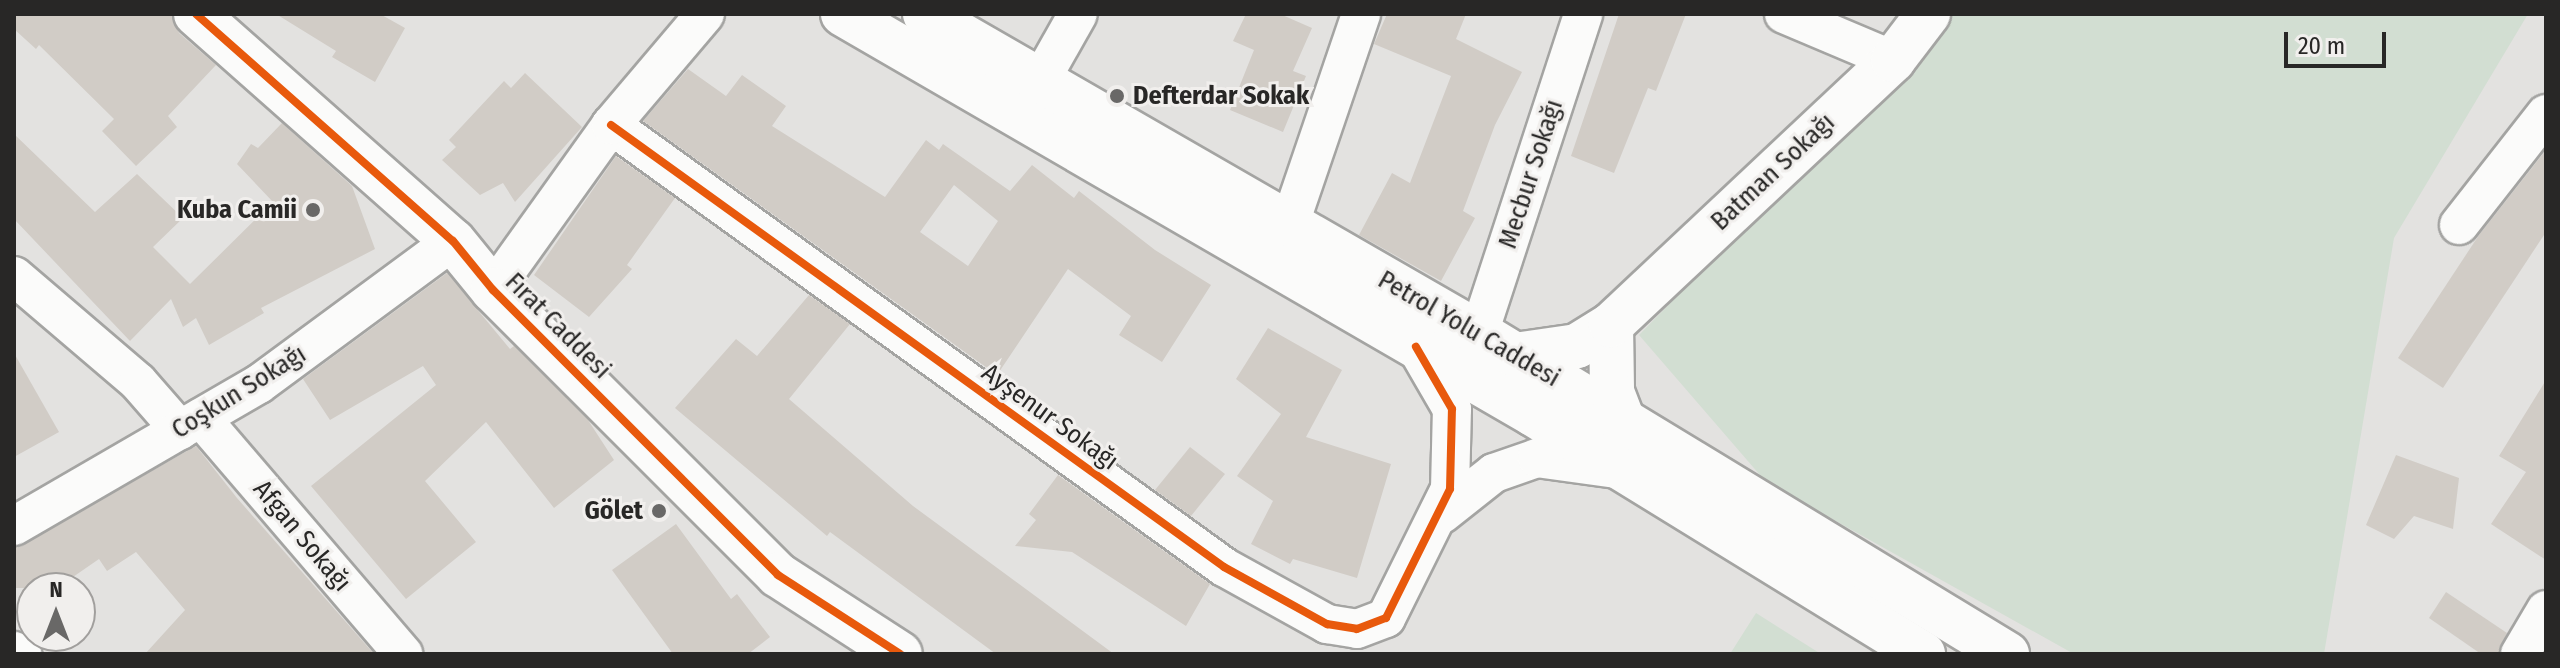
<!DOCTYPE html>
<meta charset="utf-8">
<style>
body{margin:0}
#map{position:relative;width:2560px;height:668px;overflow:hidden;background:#e3e2e0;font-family:"Fira Sans Condensed",sans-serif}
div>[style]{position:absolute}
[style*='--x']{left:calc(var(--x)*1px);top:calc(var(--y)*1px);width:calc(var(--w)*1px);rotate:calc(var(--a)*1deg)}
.green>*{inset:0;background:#d2ded2}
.building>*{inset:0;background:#d1ccc6}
.roads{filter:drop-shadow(2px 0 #a4a4a2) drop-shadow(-2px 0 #a4a4a2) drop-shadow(0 2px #a4a4a2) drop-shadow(0 -2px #a4a4a2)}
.street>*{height:38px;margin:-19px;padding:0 19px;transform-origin:19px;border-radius:19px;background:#fbfbfa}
.secondary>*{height:44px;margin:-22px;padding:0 22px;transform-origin:22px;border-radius:22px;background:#fbfbfa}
.cycleway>*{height:8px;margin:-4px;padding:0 4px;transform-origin:4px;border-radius:4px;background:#e8590c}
.dots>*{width:22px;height:22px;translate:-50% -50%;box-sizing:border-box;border:4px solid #f1efed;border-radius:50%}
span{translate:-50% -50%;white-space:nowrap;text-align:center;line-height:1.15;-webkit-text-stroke:6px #f1efed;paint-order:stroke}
.poi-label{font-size:26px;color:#282726;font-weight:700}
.left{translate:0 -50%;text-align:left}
.right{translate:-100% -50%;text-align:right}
.street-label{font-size:26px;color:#282726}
.frame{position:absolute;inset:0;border:16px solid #282726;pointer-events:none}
.north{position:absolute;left:16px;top:572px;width:80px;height:80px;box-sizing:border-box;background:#f1efed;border:2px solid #a19f9d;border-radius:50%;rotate:0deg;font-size:22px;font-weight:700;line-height:32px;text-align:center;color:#282726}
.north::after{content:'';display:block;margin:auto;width:28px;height:36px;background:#696867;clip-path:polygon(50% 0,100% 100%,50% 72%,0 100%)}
.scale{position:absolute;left:2284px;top:32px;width:102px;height:36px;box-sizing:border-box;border:4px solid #282726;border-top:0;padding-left:10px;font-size:24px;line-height:28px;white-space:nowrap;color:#282726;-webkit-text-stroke:6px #f1efed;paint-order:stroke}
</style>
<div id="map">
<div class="green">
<i style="clip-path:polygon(1954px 14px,2528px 14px,2394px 238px,2324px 654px,2074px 654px,1766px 482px,1639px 335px)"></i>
<i style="clip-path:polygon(1756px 613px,1821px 654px,1822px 654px,1730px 654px)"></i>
</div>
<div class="building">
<i style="clip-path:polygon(14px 14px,172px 14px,179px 33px,216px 65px,168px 116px,177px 127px,136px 166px,102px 131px,114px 119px,39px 45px,36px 49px,14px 29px)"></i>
<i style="clip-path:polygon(276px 14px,380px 14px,405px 28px,375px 82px,332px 57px,336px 51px)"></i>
<i style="clip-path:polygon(1246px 14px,1280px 14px,1312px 28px,1293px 71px,1306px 76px,1283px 132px,1230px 110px,1254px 50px,1233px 41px)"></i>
<i style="clip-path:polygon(1387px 14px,1466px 14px,1456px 39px,1522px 72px,1495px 125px,1463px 211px,1475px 218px,1441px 281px,1359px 235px,1392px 173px,1410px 183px,1451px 76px,1374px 44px)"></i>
<i style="clip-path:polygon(1619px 14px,1686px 14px,1656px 91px,1648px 88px,1614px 173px,1571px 156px)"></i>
<i style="clip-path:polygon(evenodd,688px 69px,726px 96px,742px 75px,786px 106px,772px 126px,885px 197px,926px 140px,939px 150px,943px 144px,1010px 191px,1032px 165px,1074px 198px,1079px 191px,1155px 250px,1211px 285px,1162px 362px,1119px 335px,1131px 316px,1068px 269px,997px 375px,643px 121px,688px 69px,954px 185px,998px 221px,968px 266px,920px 232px,954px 185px)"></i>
<i style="clip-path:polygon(525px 73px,582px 127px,515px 202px,503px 183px,480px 195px,442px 160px,456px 147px,449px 140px,504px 81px,511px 88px)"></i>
<i style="clip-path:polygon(282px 123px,352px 186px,375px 249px,261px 308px,264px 313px,209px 345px,196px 318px,183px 327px,171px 299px,130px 341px,14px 219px,14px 134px,95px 212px,137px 174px,183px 218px,153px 247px,190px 284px,273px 202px,237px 164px,251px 144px,258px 148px)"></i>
<i style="clip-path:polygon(2546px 150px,2546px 232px,2443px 388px,2398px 358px,2479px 235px)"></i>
<i style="clip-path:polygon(616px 156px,675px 198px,627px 265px,632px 269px,589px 317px,534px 275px)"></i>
<i style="clip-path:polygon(447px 273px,510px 349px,514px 346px,588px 420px,614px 460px,554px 508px,486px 422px,425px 481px,476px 542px,406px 599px,311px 486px,436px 385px,423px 366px,330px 420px,303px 379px)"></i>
<i style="clip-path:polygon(809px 295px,850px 324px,789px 399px,913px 506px,1114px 654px,996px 654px,830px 532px,827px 536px,675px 408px,736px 339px,757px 356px)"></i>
<i style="clip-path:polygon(1268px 328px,1342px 370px,1306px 437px,1391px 464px,1357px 578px,1293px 559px,1290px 564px,1251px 544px,1273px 501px,1237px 476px,1281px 414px,1236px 379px)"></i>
<i style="clip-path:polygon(14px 353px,59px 432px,14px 457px)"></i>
<i style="clip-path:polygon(2546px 380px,2546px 560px,2491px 524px,2526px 472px,2499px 456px)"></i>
<i style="clip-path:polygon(196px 446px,237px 498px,374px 654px,145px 654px,185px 610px,136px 552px,107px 571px,99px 559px,57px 588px,14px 588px,14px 548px)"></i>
<i style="clip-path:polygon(1190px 447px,1225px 474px,1191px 516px,1155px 490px)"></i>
<i style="clip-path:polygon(2396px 455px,2459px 478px,2453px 529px,2414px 516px,2394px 539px,2366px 525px)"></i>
<i style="clip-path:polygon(1058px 475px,1210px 584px,1186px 626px,1072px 552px,1015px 546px,1036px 520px,1029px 514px)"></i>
<i style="clip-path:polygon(676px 524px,731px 599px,737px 594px,770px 637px,748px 654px,673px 654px,612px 570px)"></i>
<i style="clip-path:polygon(2446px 592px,2507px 633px,2498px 654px,2481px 654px,2429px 618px)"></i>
</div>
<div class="roads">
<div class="street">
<i style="--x:1784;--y:14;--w:118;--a:22.9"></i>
<i style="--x:1027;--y:104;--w:103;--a:-60.5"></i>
<i style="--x:611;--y:125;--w:756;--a:35.79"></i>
<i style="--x:1224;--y:567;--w:118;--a:29"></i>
<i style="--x:1327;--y:624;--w:30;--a:9"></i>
<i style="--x:1357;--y:629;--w:31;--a:-21"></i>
<i style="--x:1386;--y:618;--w:144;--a:-63.6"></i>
<i style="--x:1450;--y:489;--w:80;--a:-88.6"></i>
<i style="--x:1452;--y:409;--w:72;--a:-120.1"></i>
<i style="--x:2459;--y:225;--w:141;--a:-51.9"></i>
<i style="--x:1289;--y:226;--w:224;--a:-71.2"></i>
<i style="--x:14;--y:276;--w:163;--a:40.5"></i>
<i style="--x:138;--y:382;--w:64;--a:48.8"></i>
<i style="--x:493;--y:290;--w:203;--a:-54.4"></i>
<i style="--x:611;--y:125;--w:145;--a:-49.7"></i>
<i style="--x:1479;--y:333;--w:336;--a:-71.9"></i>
<i style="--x:201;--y:418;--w:311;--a:49.4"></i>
<i style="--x:1442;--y:514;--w:66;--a:-38.3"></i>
<i style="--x:1494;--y:473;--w:46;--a:-19.2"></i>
<i style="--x:1537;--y:458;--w:81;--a:7.8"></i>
<i style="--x:14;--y:526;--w:283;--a:-30.1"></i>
<i style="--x:259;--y:384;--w:241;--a:-36.4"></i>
<i style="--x:14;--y:651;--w:9;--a:21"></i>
<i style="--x:2520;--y:654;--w:51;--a:-59.4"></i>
</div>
<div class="secondary">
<i style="--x:196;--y:14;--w:343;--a:41.5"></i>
<i style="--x:453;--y:241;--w:63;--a:50.8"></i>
<i style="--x:493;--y:290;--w:403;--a:45"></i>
<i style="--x:778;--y:575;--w:145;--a:32.9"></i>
<i style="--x:843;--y:14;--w:798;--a:30.1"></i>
<i style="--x:1533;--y:414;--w:458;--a:31.6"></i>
<i style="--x:925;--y:14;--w:639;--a:29.93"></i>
<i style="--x:1479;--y:333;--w:618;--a:31.3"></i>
<i style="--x:1611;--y:325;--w:67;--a:89.1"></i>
<i style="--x:1612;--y:392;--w:31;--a:69"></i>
<i style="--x:1515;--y:355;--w:63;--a:-8.3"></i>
<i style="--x:1577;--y:346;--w:40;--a:-32"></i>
<i style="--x:1611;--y:325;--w:387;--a:-43.2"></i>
<i style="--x:1893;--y:60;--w:58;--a:-52.7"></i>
</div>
</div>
<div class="cycleway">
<i style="--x:196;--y:14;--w:343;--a:41.5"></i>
<i style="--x:453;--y:241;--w:63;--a:50.8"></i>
<i style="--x:493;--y:290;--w:403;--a:45"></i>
<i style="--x:778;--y:575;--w:145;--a:32.9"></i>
<i style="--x:611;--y:125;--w:756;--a:35.79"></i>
<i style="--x:1224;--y:567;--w:118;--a:29"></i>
<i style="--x:1327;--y:624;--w:30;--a:9"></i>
<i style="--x:1357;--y:629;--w:31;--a:-21"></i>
<i style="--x:1386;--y:618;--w:144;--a:-63.6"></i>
<i style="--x:1450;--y:489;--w:80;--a:-88.6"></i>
<i style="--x:1452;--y:409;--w:72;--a:-120.1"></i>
</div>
<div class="dots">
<i style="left:1117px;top:96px;background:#696867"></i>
<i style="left:313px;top:210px;background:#696867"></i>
<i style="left:659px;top:511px;background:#696867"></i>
</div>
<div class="poi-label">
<span class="left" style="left:1133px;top:96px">Defterdar Sokak</span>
<span class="right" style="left:297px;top:210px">Kuba Camii</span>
<span class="right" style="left:643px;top:511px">Gölet</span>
</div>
<div class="street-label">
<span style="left:1773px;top:172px;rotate:-43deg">Batman Sokağı</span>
<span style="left:1531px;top:174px;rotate:-72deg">Mecbur Sokağı</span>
<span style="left:558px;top:326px;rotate:45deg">Fırat Caddesi</span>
<span style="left:1469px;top:329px;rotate:30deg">Petrol Yolu Caddesi</span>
<span style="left:239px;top:392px;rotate:-32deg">Coşkun Sokağı</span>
<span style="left:1050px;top:417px;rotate:36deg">Ayşenur Sokağı</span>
<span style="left:302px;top:536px;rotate:50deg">Afgan Sokağı</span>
</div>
<div class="frame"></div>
<div class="north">N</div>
<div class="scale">20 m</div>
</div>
